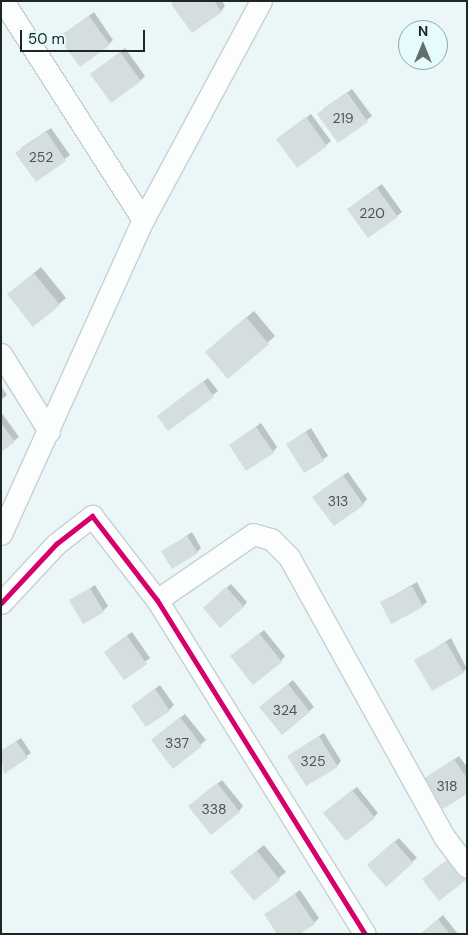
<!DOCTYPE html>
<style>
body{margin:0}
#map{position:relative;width:468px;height:935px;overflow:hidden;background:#eaf6f7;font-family:"DM Sans",sans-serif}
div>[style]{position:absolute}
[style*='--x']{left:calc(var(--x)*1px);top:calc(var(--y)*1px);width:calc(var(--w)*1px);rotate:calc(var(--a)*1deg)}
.shadow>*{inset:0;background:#0003}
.building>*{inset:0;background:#d4dedf}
.roads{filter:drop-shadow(1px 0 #c7d0d1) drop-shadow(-1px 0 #c7d0d1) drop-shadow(0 1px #c7d0d1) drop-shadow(0 -1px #c7d0d1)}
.minor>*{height:21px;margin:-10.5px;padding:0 10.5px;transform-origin:10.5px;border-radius:10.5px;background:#fcfefe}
.cycleway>*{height:5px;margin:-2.5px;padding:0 2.5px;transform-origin:2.5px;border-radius:2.5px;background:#d6006c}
span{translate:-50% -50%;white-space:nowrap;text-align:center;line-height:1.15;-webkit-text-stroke:4px #e5fbfc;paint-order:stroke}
.number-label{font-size:14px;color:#4c5454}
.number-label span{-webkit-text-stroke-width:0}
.frame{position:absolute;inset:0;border:2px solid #1d2525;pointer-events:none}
.north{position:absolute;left:398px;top:20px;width:50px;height:50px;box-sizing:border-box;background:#e5fbfc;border:1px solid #95a5a6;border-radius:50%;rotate:0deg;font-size:14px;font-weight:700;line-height:20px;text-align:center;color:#1d2525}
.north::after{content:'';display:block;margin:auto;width:18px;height:22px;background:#656e6e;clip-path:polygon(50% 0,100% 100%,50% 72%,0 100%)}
.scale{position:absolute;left:20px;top:30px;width:125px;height:22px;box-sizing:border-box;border:2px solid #1d2525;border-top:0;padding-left:6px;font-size:15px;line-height:18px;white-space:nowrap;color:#1d2525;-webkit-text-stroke:4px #e5fbfc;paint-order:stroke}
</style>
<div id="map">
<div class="shadow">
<i style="clip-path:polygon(175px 1px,222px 1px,225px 6px,221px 11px)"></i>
<i style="clip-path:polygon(94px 12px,113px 40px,109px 44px,65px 33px)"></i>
<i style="clip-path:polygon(125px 48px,145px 76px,141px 80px,92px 74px)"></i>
<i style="clip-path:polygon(352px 89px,372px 116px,338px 141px,323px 109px)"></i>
<i style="clip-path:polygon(311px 114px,331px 141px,326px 145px,278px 139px)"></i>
<i style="clip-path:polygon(51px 128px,70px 155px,37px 180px,21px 148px)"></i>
<i style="clip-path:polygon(382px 184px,402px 212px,397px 216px,353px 205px)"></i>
<i style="clip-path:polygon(41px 267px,66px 298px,59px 304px,9px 294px)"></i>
<i style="clip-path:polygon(254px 311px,275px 336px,229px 377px,214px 345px)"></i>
<i style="clip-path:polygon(208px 378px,218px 391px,168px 430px,158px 416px)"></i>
<i style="clip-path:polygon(1px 386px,7px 395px,1px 400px)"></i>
<i style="clip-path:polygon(1px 412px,19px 437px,1px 451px)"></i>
<i style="clip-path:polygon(261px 423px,277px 447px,273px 452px,230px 445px)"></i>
<i style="clip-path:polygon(311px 428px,328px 456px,305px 472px,287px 444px)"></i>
<i style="clip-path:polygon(348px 472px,367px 499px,363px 504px,319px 493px)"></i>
<i style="clip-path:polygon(192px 532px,201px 548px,197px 552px,163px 552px)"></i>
<i style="clip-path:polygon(417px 582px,427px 602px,422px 606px,381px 603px)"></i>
<i style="clip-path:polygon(231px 584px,247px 602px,243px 607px,209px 603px)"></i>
<i style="clip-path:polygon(95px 585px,108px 606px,103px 611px,71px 600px)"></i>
<i style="clip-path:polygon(264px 630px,285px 656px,281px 661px,236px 652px)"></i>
<i style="clip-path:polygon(132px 632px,150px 658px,124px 678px,110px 648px)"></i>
<i style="clip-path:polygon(451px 638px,467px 669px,433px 690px,415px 661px)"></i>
<i style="clip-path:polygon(293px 680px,314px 707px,282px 734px,265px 703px)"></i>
<i style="clip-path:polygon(160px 685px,174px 705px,169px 710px,132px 706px)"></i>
<i style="clip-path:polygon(185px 714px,206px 740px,174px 767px,157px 736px)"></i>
<i style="clip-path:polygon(324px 733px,341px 761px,337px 766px,289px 756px)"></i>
<i style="clip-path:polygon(21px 738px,31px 753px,4px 772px,1px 751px)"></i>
<i style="clip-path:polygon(459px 756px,467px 767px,467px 792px,425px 779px)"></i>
<i style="clip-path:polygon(222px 780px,243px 806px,239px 811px,194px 802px)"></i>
<i style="clip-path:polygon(357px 787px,378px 813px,374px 817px,329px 809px)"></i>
<i style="clip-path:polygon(399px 838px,417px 858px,412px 862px,373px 861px)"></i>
<i style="clip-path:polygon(264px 845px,286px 872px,254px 899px,239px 865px)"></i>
<i style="clip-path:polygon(300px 890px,319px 918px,314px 923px,266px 914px)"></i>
<i style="clip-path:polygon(443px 915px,458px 934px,421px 934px)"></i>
</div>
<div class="building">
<i style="clip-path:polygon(174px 1px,214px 1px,222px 12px,192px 33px,171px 4px)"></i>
<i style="clip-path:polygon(89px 16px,110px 45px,80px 67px,58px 37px)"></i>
<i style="clip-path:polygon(120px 52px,141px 81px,111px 103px,90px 74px)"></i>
<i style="clip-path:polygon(347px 92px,368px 122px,338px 143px,317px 114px)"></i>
<i style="clip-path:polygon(306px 117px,327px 146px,297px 168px,276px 139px)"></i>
<i style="clip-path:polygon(46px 131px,66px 161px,36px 182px,15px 153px)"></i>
<i style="clip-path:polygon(377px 188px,398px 217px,368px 238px,347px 209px)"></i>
<i style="clip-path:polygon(34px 273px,60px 305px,33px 327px,7px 294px)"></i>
<i style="clip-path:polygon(246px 317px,269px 344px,228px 379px,205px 352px)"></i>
<i style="clip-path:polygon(203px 381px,214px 397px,168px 431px,157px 416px)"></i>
<i style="clip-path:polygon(1px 423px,15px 442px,1px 452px)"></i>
<i style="clip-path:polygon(256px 427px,274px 453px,246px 471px,229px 445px)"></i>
<i style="clip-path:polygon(306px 432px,324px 461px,304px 473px,286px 444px)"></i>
<i style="clip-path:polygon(343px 475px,364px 505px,334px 526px,312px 497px)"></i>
<i style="clip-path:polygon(187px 536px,198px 553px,172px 569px,161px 551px)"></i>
<i style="clip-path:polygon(412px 586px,423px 607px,391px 624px,380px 602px)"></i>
<i style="clip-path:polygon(226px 587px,244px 607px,220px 628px,203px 608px)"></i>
<i style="clip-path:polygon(90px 588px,104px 612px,83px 624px,69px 600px)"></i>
<i style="clip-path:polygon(259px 633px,282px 662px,253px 685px,230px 656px)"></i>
<i style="clip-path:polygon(127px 636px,147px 664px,124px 680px,104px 652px)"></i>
<i style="clip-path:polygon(446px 642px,464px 673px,432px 691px,414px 660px)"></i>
<i style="clip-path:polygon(288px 684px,310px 712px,282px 735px,259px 707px)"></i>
<i style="clip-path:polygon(155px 689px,170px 711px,146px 727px,131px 706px)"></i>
<i style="clip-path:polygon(180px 717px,202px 746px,173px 769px,151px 740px)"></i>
<i style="clip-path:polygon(319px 736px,338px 767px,306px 786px,287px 756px)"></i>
<i style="clip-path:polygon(16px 741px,28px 758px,4px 774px,1px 751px)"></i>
<i style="clip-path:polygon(454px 759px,467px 778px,467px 794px,443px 809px,423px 779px)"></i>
<i style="clip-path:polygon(217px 783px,240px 812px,211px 835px,188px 806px)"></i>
<i style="clip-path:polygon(352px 790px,375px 818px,346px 841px,323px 813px)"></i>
<i style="clip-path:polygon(394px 841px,413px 863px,386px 887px,367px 865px)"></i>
<i style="clip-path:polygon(257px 851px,280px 880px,254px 901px,230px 872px)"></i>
<i style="clip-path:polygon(449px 858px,466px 880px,439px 901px,422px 879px)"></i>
<i style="clip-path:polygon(295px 894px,315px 924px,300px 934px,277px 934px,264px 914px)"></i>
<i style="clip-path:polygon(438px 919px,450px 934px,420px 934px)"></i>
</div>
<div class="roads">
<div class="minor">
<i style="--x:3;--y:1;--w:260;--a:57.4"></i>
<i style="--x:1;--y:354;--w:91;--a:58.1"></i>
<i style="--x:1;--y:534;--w:345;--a:-65.7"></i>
<i style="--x:143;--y:220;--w:249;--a:-61.7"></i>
<i style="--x:157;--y:600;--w:116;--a:-34.5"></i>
<i style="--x:253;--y:534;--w:19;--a:16"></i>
<i style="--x:271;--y:539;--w:25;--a:45"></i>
<i style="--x:289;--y:557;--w:321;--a:61"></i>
<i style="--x:445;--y:838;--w:36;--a:53"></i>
<i style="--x:1;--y:603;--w:81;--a:-47"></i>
<i style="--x:56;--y:544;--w:46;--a:-37.9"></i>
<i style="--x:92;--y:516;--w:106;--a:52.3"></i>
<i style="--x:157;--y:600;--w:393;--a:58.1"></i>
</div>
</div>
<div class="cycleway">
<i style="--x:1;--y:603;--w:81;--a:-47"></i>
<i style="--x:56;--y:544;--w:46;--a:-37.9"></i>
<i style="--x:92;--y:516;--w:106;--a:52.3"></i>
<i style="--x:157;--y:600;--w:393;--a:58.1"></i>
</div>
<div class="number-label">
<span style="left:343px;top:118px">219</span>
<span style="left:41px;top:157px">252</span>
<span style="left:372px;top:213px">220</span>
<span style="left:338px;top:501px">313</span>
<span style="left:285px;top:710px">324</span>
<span style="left:177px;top:743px">337</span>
<span style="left:313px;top:761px">325</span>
<span style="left:447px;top:786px">318</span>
<span style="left:214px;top:809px">338</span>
</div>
<div class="frame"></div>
<div class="north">N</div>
<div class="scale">50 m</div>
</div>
